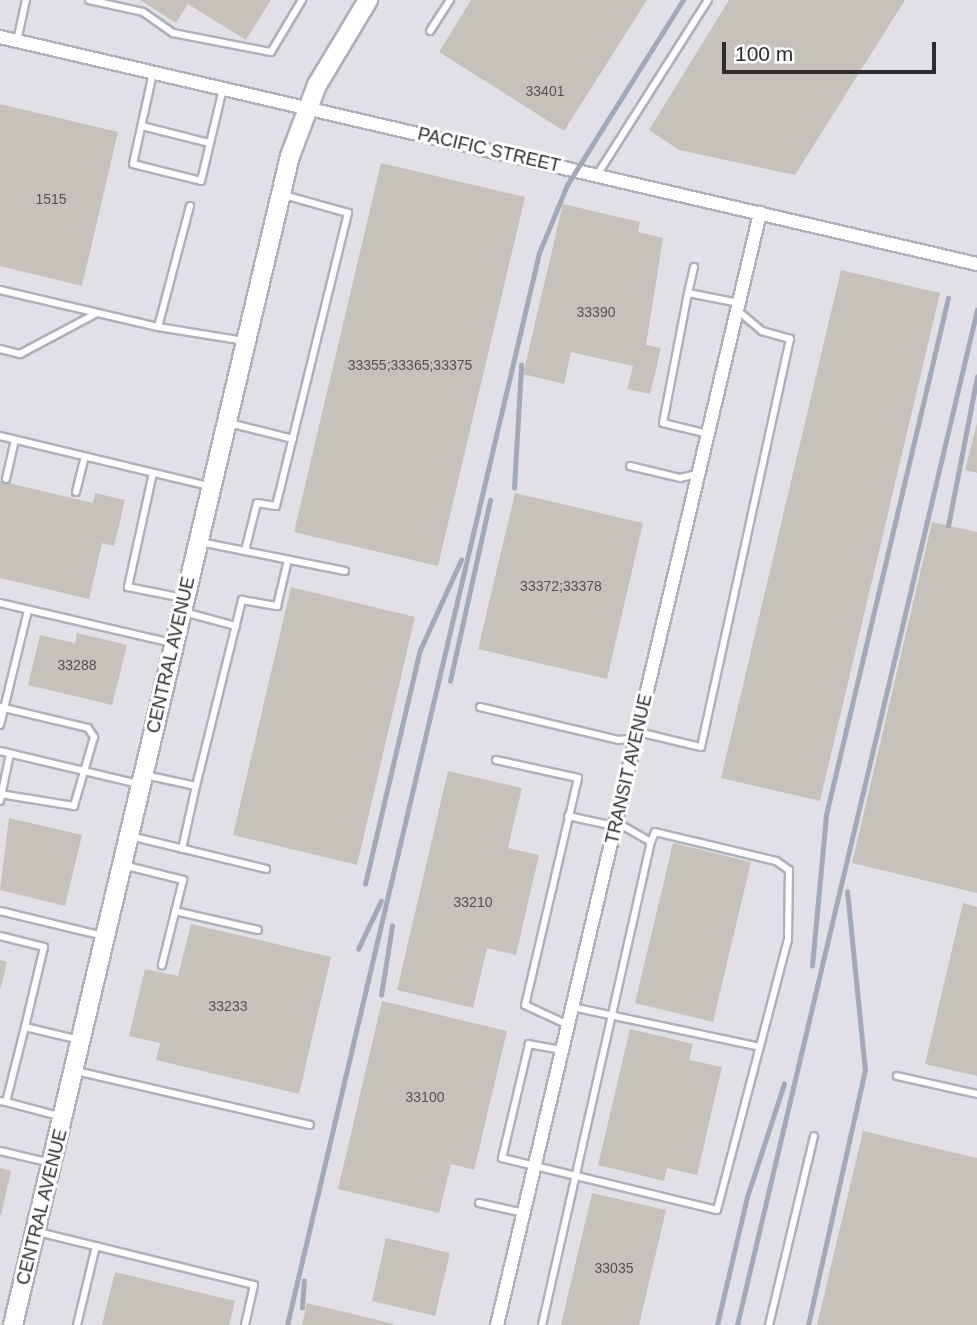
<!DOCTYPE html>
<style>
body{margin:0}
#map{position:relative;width:977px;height:1325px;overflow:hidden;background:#eee6e1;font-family:Arial,sans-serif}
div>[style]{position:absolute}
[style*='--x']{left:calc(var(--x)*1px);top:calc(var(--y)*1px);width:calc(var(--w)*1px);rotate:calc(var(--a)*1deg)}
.industrial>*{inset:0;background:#e1e0e7}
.building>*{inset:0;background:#c7c1bc}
.roads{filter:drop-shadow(2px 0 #adb1b9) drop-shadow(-2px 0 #adb1b9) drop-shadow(0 2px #adb1b9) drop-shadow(0 -2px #adb1b9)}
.lane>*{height:6px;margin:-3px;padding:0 3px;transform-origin:3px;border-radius:3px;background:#fff}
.street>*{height:12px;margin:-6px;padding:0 6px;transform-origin:6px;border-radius:6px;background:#fff}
.secondary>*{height:18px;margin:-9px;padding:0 9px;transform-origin:9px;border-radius:9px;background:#fff}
.rail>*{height:4.5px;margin:-2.25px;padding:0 2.25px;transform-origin:2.25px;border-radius:2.25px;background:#a3a9b7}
span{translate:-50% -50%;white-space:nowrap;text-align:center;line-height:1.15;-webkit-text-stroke:6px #fff;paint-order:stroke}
.number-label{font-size:14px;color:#545251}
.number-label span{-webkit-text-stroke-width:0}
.street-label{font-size:18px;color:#2d2d2d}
.scale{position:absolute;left:722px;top:42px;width:214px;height:32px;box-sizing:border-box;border:4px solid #2d2d2d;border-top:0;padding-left:9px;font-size:21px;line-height:24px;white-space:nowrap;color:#2d2d2d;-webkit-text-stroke:5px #fff;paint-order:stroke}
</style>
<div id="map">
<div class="industrial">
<i style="clip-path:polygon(0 0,977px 0,977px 1325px,0 1325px)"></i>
</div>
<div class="building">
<i style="clip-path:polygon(140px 0,271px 0,246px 40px,188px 4px,176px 23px)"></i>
<i style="clip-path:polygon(471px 0,647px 0,564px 131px,439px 52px)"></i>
<i style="clip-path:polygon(729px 0,905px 0,795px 175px,679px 150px,649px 130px)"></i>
<i style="clip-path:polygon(0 104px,118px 132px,82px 286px,0 266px)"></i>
<i style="clip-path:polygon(381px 163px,525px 197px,438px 566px,294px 532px)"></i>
<i style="clip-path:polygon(563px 204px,640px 222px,638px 232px,663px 238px,646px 345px,661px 348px,650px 394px,627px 389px,633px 366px,571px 352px,564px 384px,523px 374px)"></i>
<i style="clip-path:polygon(841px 270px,940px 293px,820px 801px,721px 778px)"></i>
<i style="clip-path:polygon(977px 423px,977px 473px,965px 470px)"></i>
<i style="clip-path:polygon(0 481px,93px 503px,95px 493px,125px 500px,114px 546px,102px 543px,89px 599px,0 578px)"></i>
<i style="clip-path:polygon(515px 493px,643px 523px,607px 679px,478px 649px)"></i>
<i style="clip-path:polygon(932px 522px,977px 532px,977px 893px,852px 863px)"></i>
<i style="clip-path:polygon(291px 587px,415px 617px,357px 865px,233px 835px)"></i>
<i style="clip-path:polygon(77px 633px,127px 645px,112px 705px,28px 685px,40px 635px,75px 643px)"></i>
<i style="clip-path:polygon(448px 771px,522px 788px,508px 848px,539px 855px,516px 955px,487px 948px,473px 1008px,397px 990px)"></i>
<i style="clip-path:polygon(9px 818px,82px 835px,65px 906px,0 890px)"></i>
<i style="clip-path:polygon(673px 843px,751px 862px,713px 1022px,635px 1003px)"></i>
<i style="clip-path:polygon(963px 903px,977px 907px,977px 1076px,925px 1064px)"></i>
<i style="clip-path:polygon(191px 924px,331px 957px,299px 1094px,156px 1060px,160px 1043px,129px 1036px,145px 969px,178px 976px)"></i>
<i style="clip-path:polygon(0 960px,7px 962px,1px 988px,0 988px)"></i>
<i style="clip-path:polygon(382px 1001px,507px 1031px,474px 1170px,451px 1164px,439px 1213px,338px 1189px)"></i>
<i style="clip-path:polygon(630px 1029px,693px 1044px,689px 1060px,722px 1067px,697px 1175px,667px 1168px,664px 1181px,598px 1165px)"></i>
<i style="clip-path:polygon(863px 1131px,977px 1158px,977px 1325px,817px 1325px)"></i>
<i style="clip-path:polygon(0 1168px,11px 1171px,1px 1215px,0 1215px)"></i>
<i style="clip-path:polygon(592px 1193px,666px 1210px,639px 1325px,561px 1325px)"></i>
<i style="clip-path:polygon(386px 1238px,450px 1253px,435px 1316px,372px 1301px)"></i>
<i style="clip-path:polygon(115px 1272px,235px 1301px,229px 1325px,102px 1325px)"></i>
<i style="clip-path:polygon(307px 1303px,394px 1324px,394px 1325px,302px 1325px)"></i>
</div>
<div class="roads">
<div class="lane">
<i style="--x:89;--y:0;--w:55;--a:12.5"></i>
<i style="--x:143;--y:12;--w:37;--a:35"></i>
<i style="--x:173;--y:33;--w:100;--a:11"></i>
<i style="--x:271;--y:52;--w:61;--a:-59.2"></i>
<i style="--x:430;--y:31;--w:37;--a:-57"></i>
<i style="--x:17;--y:41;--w:42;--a:-77.6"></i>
<i style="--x:153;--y:73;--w:93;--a:102.4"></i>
<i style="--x:133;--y:164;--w:70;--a:14"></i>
<i style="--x:201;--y:181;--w:95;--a:-76.6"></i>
<i style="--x:142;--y:126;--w:69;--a:14.2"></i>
<i style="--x:597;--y:175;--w:207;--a:-57.6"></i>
<i style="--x:190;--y:206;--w:125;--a:104.8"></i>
<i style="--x:158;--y:327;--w:87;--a:9.2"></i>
<i style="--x:694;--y:267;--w:27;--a:103"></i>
<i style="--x:688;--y:293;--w:52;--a:11.1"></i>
<i style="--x:0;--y:290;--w:162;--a:13.2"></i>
<i style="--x:688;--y:293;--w:132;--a:100.9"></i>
<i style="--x:663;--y:423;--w:46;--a:13.7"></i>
<i style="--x:0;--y:349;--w:21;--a:14"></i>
<i style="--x:20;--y:354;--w:87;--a:-28"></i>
<i style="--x:229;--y:423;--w:66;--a:14"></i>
<i style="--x:0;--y:436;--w:215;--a:13.5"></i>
<i style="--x:630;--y:466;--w:51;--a:13.5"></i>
<i style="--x:680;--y:478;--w:18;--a:-13"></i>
<i style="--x:153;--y:473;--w:117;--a:102.4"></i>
<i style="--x:128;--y:587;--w:56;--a:11.3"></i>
<i style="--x:6;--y:479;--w:40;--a:-77"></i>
<i style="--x:76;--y:492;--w:37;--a:-76"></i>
<i style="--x:200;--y:542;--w:46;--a:11.3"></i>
<i style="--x:245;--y:551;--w:49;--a:-76"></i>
<i style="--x:257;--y:503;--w:19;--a:9"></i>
<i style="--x:276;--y:506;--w:302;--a:-76.2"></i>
<i style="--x:348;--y:213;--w:66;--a:-164.3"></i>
<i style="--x:245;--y:551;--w:102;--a:11.3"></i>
<i style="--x:0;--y:603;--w:177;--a:13.1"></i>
<i style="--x:184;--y:612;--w:54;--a:15.1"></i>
<i style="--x:0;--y:707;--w:90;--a:13.4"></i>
<i style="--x:88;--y:728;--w:11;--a:56"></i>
<i style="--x:94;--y:737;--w:72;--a:106.2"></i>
<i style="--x:74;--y:806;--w:75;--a:-170.8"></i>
<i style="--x:480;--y:707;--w:142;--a:13.4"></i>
<i style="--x:618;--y:740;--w:18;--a:-6"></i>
<i style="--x:0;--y:725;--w:118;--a:-76.3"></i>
<i style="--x:638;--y:732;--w:65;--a:13.4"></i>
<i style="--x:701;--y:747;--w:418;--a:-77.7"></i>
<i style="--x:790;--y:339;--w:29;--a:-164"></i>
<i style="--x:762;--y:331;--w:33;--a:-140"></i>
<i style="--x:0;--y:751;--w:142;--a:13.4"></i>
<i style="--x:496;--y:760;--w:84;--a:12.4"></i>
<i style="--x:578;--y:778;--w:233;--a:103.1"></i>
<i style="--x:525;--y:1005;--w:47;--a:24.9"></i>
<i style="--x:145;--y:775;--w:52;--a:12.2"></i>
<i style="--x:196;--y:786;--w:192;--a:-76.1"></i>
<i style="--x:242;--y:600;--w:36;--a:10"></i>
<i style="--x:277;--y:606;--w:47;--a:-76.6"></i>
<i style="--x:0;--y:801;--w:48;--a:-78"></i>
<i style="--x:568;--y:816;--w:47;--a:12.3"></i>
<i style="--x:130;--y:836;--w:140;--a:13.6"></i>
<i style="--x:182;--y:849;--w:65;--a:-77.5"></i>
<i style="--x:123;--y:865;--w:62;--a:14"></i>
<i style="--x:183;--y:880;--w:88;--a:103.9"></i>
<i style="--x:0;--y:911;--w:106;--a:13.6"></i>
<i style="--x:175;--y:911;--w:85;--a:12.9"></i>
<i style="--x:0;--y:936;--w:45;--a:14"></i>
<i style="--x:44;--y:947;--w:82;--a:103.4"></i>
<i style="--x:25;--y:1027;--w:57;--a:13.3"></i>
<i style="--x:572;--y:1007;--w:192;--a:12"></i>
<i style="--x:562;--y:1050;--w:34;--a:-170"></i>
<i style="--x:529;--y:1044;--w:117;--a:103.3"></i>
<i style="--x:502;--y:1158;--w:221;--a:13.6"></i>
<i style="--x:717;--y:1210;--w:279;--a:-75.3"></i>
<i style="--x:788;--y:940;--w:70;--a:-89.2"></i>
<i style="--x:789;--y:870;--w:16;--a:-145"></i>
<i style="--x:776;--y:861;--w:124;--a:-166.5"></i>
<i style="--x:655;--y:832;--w:11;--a:112"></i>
<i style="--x:76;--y:1071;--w:240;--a:13"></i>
<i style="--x:897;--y:1076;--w:82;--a:12.7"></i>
<i style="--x:0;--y:1101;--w:6;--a:9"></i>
<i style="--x:6;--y:1102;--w:77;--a:-75.8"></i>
<i style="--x:6;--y:1102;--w:55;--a:14.8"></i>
<i style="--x:0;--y:1151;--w:52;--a:13.2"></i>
<i style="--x:479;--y:1203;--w:46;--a:12.5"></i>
<i style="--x:38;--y:1232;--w:222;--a:13.8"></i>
<i style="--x:254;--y:1285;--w:41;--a:102.7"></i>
<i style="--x:77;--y:1325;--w:81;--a:-76.5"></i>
<i style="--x:542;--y:1325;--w:495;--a:-77.3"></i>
<i style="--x:651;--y:842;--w:40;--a:-150.3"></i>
<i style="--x:769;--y:1325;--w:194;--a:-76.6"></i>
</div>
<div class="street">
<i style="--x:0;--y:37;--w:1003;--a:13.08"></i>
<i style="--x:497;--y:1325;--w:1143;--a:-76.69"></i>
</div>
<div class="secondary">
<i style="--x:13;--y:1325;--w:1201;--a:-76.67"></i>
<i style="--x:290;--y:156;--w:76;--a:-69.2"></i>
<i style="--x:317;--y:85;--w:99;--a:-59"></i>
</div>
</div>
<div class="rail">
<i style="--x:514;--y:488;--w:123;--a:-86.7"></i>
<i style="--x:948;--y:526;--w:152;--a:-79"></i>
<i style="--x:450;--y:681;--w:185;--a:-77.5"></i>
<i style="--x:365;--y:884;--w:240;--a:-76.8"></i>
<i style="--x:420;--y:650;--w:99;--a:-65.5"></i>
<i style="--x:358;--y:949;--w:53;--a:-64.4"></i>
<i style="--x:812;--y:966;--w:152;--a:-84.7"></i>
<i style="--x:826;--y:815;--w:531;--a:-76.72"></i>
<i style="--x:381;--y:995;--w:70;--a:-80.9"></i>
<i style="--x:302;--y:1308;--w:27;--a:-86"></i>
<i style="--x:287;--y:1325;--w:1101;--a:-76.77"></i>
<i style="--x:539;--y:253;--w:74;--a:-67.6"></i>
<i style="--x:567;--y:185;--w:218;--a:-57.9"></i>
<i style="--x:717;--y:1325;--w:131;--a:-76.8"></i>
<i style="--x:747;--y:1197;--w:119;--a:-71.9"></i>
<i style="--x:737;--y:1325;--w:1043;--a:-76.7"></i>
<i style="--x:808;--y:1325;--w:260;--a:-77.4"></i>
<i style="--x:865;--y:1071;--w:180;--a:-95.7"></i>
</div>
<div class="number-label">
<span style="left:545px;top:91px">33401</span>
<span style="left:51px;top:199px">1515</span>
<span style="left:596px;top:312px">33390</span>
<span style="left:410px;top:365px">33355;33365;33375</span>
<span style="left:561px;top:586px">33372;33378</span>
<span style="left:77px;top:665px">33288</span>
<span style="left:473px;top:902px">33210</span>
<span style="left:228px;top:1006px">33233</span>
<span style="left:425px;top:1097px">33100</span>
<span style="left:614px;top:1268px">33035</span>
</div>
<div class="street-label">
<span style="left:489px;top:150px;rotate:13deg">PACIFIC STREET</span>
<span style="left:171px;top:655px;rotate:-77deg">CENTRAL AVENUE</span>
<span style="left:629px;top:769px;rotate:-77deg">TRANSIT AVENUE</span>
<span style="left:42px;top:1207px;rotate:-76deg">CENTRAL AVENUE</span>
</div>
<div class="scale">100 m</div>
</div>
